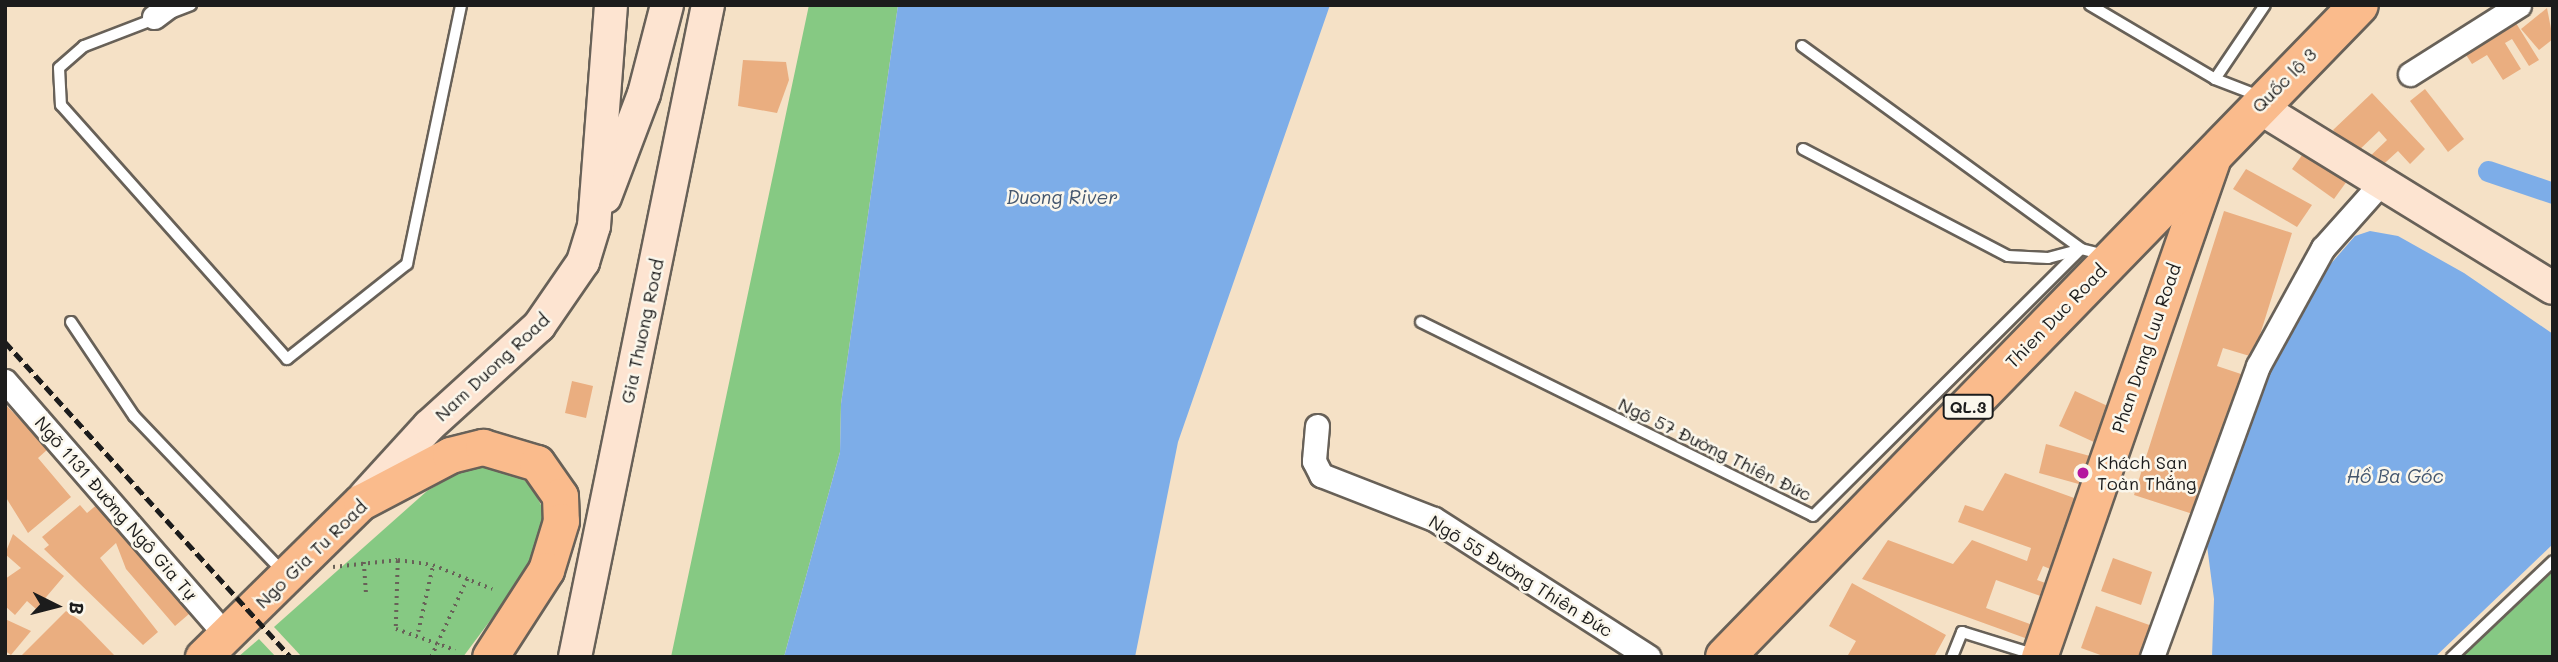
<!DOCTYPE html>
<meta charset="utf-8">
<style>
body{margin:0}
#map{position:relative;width:2558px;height:662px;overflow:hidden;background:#f5e1c6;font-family:Mali,sans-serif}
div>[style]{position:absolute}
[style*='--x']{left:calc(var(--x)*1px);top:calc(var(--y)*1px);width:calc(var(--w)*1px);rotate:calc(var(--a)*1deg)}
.green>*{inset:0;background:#86c983}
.water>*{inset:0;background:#7dade8}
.canal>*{height:21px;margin:-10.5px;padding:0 10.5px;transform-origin:10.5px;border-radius:10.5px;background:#7dade8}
.building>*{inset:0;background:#eaae80}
.path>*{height:3.5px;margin-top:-1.75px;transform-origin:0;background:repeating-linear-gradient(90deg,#686158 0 2px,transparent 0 7px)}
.roads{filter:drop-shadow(2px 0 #686158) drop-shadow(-2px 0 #686158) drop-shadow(0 2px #686158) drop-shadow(0 -2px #686158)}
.lane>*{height:10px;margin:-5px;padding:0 5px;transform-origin:5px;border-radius:5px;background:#fff}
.street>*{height:23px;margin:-11.5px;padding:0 11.5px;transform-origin:11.5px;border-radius:11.5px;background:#fff}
.secondary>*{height:32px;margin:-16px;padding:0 16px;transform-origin:16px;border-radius:16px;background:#fde4d1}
.primary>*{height:35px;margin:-17.5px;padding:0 17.5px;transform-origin:17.5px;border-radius:17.5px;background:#fabb8c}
.highway>*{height:38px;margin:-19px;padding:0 19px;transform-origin:19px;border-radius:19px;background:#fabb8c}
.rail>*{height:5px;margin-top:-2.5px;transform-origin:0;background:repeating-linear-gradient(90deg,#1c1c1c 0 10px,transparent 0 15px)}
.dots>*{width:19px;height:19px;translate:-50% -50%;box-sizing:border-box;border:4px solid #fbf7ec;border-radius:50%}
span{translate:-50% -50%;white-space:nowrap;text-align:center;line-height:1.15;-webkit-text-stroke:5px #fbf7ec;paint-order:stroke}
.shield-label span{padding:2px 5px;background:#fbf7ec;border:2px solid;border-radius:5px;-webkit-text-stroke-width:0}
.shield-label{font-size:16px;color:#1c1c1c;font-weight:700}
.street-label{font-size:18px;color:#1c1c1c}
.poi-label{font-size:18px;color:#1c1c1c}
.left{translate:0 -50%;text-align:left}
.water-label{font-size:19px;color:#43566e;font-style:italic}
.frame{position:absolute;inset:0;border:7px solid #1c1c1c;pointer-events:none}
.north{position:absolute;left:21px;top:571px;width:70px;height:70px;-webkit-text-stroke:5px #fbf7ec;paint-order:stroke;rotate:96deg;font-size:19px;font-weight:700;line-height:28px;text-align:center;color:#1c1c1c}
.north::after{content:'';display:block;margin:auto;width:24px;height:32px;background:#1c1c1c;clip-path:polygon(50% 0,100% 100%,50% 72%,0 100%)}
</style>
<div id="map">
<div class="green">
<i style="clip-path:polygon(809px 5px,898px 5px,841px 404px,840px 452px,784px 657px,671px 657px)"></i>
<i style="clip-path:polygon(496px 462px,531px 485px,546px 515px,536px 559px,463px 657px,302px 657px,274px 627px,427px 491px,468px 467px)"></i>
<i style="clip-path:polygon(2553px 562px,2553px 657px,2459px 657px)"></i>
<i style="clip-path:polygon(259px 639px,276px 657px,238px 657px)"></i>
</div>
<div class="water">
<i style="clip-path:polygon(898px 5px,1330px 5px,1178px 442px,1135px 657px,784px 657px,840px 452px,841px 404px)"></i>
<i style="clip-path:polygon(2370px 231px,2398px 236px,2464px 273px,2553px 334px,2553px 544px,2435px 657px,2212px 657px,2214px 599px,2206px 538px,2261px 383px,2328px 267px,2355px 236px)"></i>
</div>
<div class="canal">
<i style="--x:2488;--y:171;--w:69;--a:18.7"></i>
</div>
<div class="building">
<i style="clip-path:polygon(2547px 8px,2553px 39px,2539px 50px,2521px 29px)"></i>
<i style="clip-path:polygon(2511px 15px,2539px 60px,2529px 66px,2512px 39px,2505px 43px,2521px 69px,2503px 80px,2487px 55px,2472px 64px,2461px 47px)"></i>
<i style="clip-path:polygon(743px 60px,786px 62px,789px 80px,777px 113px,738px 106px)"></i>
<i style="clip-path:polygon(2425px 89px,2464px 139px,2448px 152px,2410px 101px)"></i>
<i style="clip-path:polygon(2372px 93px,2425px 149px,2410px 164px,2398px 151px,2375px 172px,2365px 161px,2387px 140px,2379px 131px,2355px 154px,2333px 130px)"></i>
<i style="clip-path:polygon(2305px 151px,2347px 181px,2334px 199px,2292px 169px)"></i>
<i style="clip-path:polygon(2246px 169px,2312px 205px,2297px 227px,2233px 189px)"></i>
<i style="clip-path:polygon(2224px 211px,2292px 233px,2253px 357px,2223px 348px,2217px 366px,2247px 376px,2202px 517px,2134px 495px)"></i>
<i style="clip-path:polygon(572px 381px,593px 386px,586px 418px,565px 413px)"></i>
<i style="clip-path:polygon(2075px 391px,2123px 413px,2107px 448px,2059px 426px)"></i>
<i style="clip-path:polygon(5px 404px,48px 449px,38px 458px,71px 497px,28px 533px,5px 496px)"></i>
<i style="clip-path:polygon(2046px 444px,2101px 459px,2086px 486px,2039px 473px)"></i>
<i style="clip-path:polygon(2005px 473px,2088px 503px,2055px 571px,2043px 566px,2037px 580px,2051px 585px,2046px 598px,1996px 580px,1986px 608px,2044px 629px,2039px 643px,1862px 579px,1888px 540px,1953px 564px,1972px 540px,2027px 561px,2031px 548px,1958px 522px,1965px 505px,1983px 511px)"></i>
<i style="clip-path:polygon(99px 503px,196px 608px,175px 626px,126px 569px,116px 543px,100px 558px,158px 632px,143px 645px,44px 549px,49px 545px,42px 537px,80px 505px,87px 513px)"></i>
<i style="clip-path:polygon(13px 534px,64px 576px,36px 609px,27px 601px,15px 615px,5px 606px,5px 579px,21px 568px,5px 554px)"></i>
<i style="clip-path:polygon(2113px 558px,2152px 572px,2141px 605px,2101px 591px)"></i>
<i style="clip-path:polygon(1852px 583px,1946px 635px,1934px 657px,1848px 655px,1856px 641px,1829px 626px)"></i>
<i style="clip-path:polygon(2096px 606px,2155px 627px,2144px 657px,2106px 657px,2081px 648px)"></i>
<i style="clip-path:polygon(66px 611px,81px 621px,116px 657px,20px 657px)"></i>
<i style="clip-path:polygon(5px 619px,31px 631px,11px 655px,5px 651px)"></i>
</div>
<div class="path">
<i style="--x:398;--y:561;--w:68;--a:91.7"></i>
<i style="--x:396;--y:629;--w:63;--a:19.6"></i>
<i style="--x:364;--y:562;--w:31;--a:86"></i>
<i style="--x:333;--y:567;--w:65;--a:-6.1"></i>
<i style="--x:398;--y:560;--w:35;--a:8"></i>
<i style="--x:433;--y:565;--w:64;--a:22.1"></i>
<i style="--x:418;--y:632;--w:69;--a:-77.4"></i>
<i style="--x:431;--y:657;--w:88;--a:-65.2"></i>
</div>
<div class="roads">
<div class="lane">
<i style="--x:191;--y:5;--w:115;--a:159"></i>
<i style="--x:84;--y:46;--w:33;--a:139"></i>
<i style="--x:59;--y:68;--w:37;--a:87"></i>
<i style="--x:61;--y:105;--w:340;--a:48.3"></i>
<i style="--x:287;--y:359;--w:153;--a:-38.4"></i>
<i style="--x:407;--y:264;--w:265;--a:-78.2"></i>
<i style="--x:2090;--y:5;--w:145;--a:30.6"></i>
<i style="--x:2215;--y:79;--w:47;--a:21.1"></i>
<i style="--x:1802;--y:46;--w:345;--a:36"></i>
<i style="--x:2215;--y:79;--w:89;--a:-56"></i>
<i style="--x:1803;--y:149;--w:231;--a:27.6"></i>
<i style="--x:2008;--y:256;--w:40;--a:2.9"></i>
<i style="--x:2048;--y:258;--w:31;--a:-15"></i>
<i style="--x:71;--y:322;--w:113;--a:56.2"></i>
<i style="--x:134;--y:416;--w:217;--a:46.3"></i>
<i style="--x:1421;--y:322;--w:437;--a:26.3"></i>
<i style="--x:1813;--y:516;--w:378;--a:-44.9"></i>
<i style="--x:2081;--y:249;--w:25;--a:14"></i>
<i style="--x:1952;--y:657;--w:27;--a:-68"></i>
<i style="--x:1962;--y:632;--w:77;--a:17.3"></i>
<i style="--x:2452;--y:657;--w:139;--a:-43.5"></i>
</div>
<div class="street">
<i style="--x:154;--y:17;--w:20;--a:-37"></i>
<i style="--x:2410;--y:74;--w:129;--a:-32.3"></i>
<i style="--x:5;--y:381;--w:338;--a:49"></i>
<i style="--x:1317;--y:426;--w:35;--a:95"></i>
<i style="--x:1314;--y:461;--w:16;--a:63"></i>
<i style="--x:1321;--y:475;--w:121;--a:21.3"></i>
<i style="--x:1434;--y:519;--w:255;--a:32.7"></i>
<i style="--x:2152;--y:657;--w:310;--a:-70"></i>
<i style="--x:2258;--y:366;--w:135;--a:-61.2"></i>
<i style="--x:2323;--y:248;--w:87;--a:-48.3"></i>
</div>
<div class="secondary">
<i style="--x:2257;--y:106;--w:347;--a:31.6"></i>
<i style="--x:605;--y:197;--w:110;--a:-69.3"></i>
<i style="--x:644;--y:94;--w:92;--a:-75.5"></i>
<i style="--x:366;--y:495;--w:93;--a:-47.6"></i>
<i style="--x:429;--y:426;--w:149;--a:-42.3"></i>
<i style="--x:539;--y:326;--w:78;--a:-55.5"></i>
<i style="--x:583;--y:262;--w:38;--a:-73"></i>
<i style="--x:594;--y:226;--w:222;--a:-85.6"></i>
<i style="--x:575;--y:657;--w:665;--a:-78.47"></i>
</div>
<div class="primary">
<i style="--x:203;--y:657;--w:221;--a:-44.5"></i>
<i style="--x:361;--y:502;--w:101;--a:-27.8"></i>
<i style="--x:450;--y:455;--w:34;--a:-14"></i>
<i style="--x:483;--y:447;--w:56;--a:16.5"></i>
<i style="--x:537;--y:463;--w:40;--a:55.1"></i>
<i style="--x:560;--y:496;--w:25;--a:88"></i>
<i style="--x:561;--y:521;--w:51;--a:107"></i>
<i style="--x:546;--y:570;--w:103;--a:122.8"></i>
<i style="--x:2039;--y:657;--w:529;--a:-70.81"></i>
</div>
<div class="highway">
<i style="--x:1725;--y:657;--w:909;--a:-45.8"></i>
</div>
</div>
<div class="rail">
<i style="--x:5;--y:342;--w:425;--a:47.8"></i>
</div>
<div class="dots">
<i style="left:2083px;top:473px;background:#b5179e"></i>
</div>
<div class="shield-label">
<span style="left:1968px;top:407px">QL.3</span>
</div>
<div class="street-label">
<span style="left:2284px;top:80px;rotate:-45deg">Quốc lộ 3</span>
<span style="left:2056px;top:316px;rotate:-46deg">Thien Duc Road</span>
<span style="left:642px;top:331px;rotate:-78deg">Gia Thuong Road</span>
<span style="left:2146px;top:348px;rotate:-71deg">Phan Dang Luu Road</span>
<span style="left:492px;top:367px;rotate:-43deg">Nam Duong Road</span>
<span style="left:1715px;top:449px;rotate:26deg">Ngõ 57 Đường Thiên Đức</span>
<span style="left:116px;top:508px;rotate:49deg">Ngõ 1131 Đường Ngô Gia Tự</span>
<span style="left:311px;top:554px;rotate:-44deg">Ngo Gia Tu Road</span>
<span style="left:1521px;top:576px;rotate:32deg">Ngõ 55 Đường Thiên Đức</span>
</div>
<div class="poi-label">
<span class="left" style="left:2097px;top:473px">Khách Sạn<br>Toàn Thắng</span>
</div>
<div class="water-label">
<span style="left:1062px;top:197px">Duong River</span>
<span style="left:2395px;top:476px">Hồ Ba Góc</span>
</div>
<div class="frame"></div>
<div class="north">B</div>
</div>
